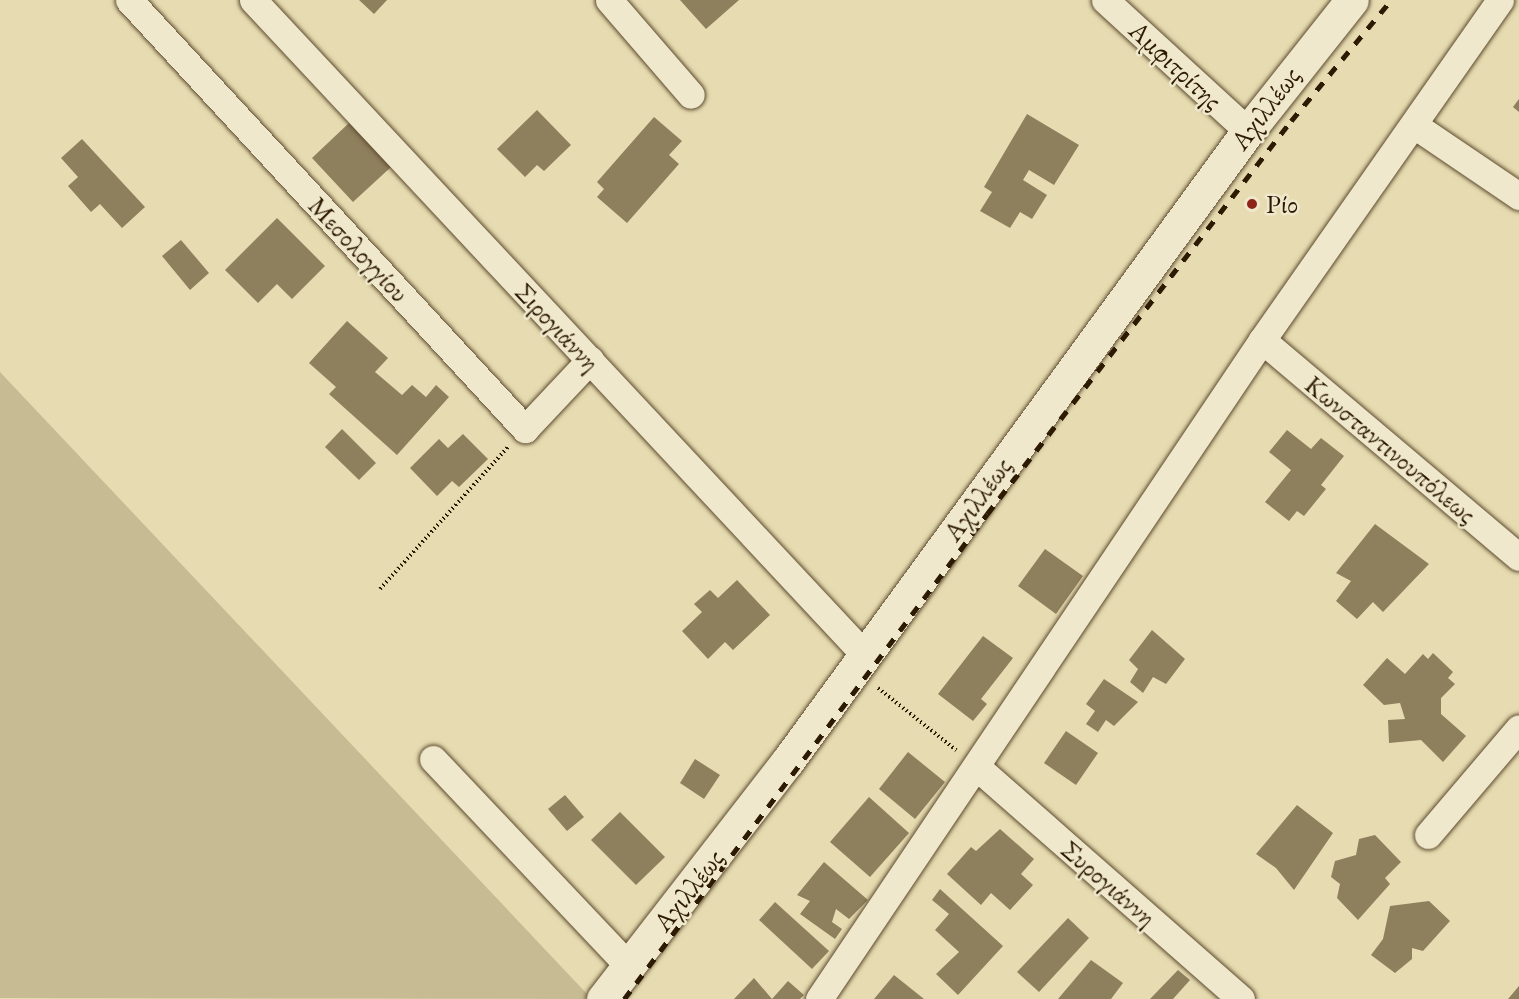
<!DOCTYPE html>
<meta charset="utf-8">
<style>
body{margin:0}
#map{position:relative;width:1519px;height:999px;overflow:hidden;background:#e7dcb1;font-family:"EB Garamond",serif}
div>[style]{position:absolute}
[style*='--x']{left:calc(var(--x)*1px);top:calc(var(--y)*1px);width:calc(var(--w)*1px);rotate:calc(var(--a)*1deg)}
.green>*{inset:0;background:#c7bb93}
.building>*{inset:0;background:#8e7f5d}
.path>*{height:4px;margin-top:-2px;transform-origin:0;background:repeating-linear-gradient(90deg,#2d1a03 0 1.5px,transparent 0 4.5px)}
.roads{filter:drop-shadow(0 0 2px #5c4a2e) drop-shadow(0 0 2px #5c4a2e)}
.street>*{height:27px;margin:-13.5px;padding:0 13.5px;transform-origin:13.5px;border-radius:13.5px;background:#efe8cc}
.secondary>*{height:33px;margin:-16.5px;padding:0 16.5px;transform-origin:16.5px;border-radius:16.5px;background:#efe8cc}
.rail>*{height:4.5px;margin-top:-2.25px;transform-origin:0;background:repeating-linear-gradient(90deg,#2d1a03 0 10px,transparent 0 20px)}
.dots>*{width:16px;height:16px;translate:-50% -50%;box-sizing:border-box;border:3px solid #efe8cc;border-radius:50%}
span{translate:-50% -50%;white-space:nowrap;text-align:center;line-height:1.15;-webkit-text-stroke:5px #efe8cc;paint-order:stroke}
.street-label{font-size:27px;color:#2d1a03}
.poi-label{font-size:27px;color:#2d1a03}
.left{translate:0 -50%;text-align:left}
</style>
<div id="map">
<div class="green">
<div style="clip-path:polygon(0 372px,588px 995px,585px 999px,0 998px)"></div>
</div>
<div class="building">
<div style="clip-path:polygon(359px 0,387px 0,374px 14px)"></div>
<div style="clip-path:polygon(680px 0,739px 0,706px 29px)"></div>
<div style="clip-path:polygon(1519px 99px,1519px 112px,1513px 107px)"></div>
<div style="clip-path:polygon(537px 110px,571px 145px,544px 171px,537px 165px,525px 177px,497px 149px)"></div>
<div style="clip-path:polygon(1027px 114px,1079px 145px,1054px 185px,1029px 170px,1023px 180px,1047px 195px,1032px 219px,1020px 212px,1010px 228px,980px 211px,992px 192px,984px 187px)"></div>
<div style="clip-path:polygon(654px 117px,682px 141px,669px 155px,679px 164px,627px 223px,597px 197px,604px 189px,597px 182px)"></div>
<div style="clip-path:polygon(349px 123px,391px 167px,353px 202px,312px 158px)"></div>
<div style="clip-path:polygon(82px 139px,145px 207px,122px 228px,100px 204px,91px 212px,68px 186px,78px 177px,61px 158px)"></div>
<div style="clip-path:polygon(277px 218px,325px 266px,292px 299px,277px 284px,258px 303px,225px 270px)"></div>
<div style="clip-path:polygon(181px 240px,209px 273px,190px 290px,162px 256px)"></div>
<div style="clip-path:polygon(347px 321px,388px 358px,375px 372px,402px 395px,412px 385px,426px 397px,436px 385px,449px 397px,397px 455px,329px 394px,336px 387px,309px 363px)"></div>
<div style="clip-path:polygon(342px 429px,376px 463px,359px 480px,325px 447px)"></div>
<div style="clip-path:polygon(1287px 430px,1311px 449px,1321px 438px,1344px 456px,1321px 485px,1326px 489px,1304px 516px,1297px 511px,1289px 521px,1265px 502px,1291px 470px,1269px 452px)"></div>
<div style="clip-path:polygon(463px 434px,488px 459px,459px 487px,452px 481px,437px 496px,410px 468px,439px 439px,448px 448px)"></div>
<div style="clip-path:polygon(1375px 524px,1429px 564px,1383px 612px,1373px 602px,1357px 619px,1336px 601px,1351px 581px,1336px 573px)"></div>
<div style="clip-path:polygon(1045px 549px,1083px 576px,1056px 614px,1018px 586px)"></div>
<div style="clip-path:polygon(737px 580px,770px 615px,733px 650px,725px 642px,708px 659px,682px 631px,702px 612px,694px 604px,710px 590px,718px 598px)"></div>
<div style="clip-path:polygon(1152px 630px,1185px 659px,1166px 684px,1153px 677px,1143px 693px,1130px 682px,1138px 669px,1129px 660px)"></div>
<div style="clip-path:polygon(983px 636px,1013px 658px,981px 699px,987px 704px,973px 721px,938px 694px)"></div>
<div style="clip-path:polygon(1433px 653px,1453px 672px,1448px 678px,1455px 684px,1441px 698px,1441px 714px,1466px 736px,1443px 762px,1421px 740px,1389px 743px,1388px 720px,1405px 719px,1400px 703px,1384px 705px,1363px 685px,1387px 658px,1405px 674px,1423px 654px,1428px 659px)"></div>
<div style="clip-path:polygon(1104px 679px,1138px 702px,1114px 726px,1106px 720px,1098px 732px,1086px 724px,1095px 711px,1086px 704px)"></div>
<div style="clip-path:polygon(1066px 731px,1098px 753px,1076px 785px,1044px 763px)"></div>
<div style="clip-path:polygon(908px 752px,945px 782px,915px 819px,879px 789px)"></div>
<div style="clip-path:polygon(695px 759px,720px 775px,704px 799px,680px 783px)"></div>
<div style="clip-path:polygon(565px 795px,584px 817px,567px 831px,548px 809px)"></div>
<div style="clip-path:polygon(869px 797px,909px 833px,870px 877px,830px 842px)"></div>
<div style="clip-path:polygon(1297px 805px,1333px 833px,1294px 890px,1276px 868px,1256px 854px)"></div>
<div style="clip-path:polygon(620px 812px,665px 857px,636px 885px,591px 840px)"></div>
<div style="clip-path:polygon(1000px 829px,1034px 859px,1021px 874px,1033px 885px,1010px 910px,991px 893px,981px 905px,947px 874px,971px 847px,976px 851px)"></div>
<div style="clip-path:polygon(1375px 835px,1401px 862px,1385px 878px,1390px 884px,1358px 920px,1337px 898px,1340px 884px,1331px 877px,1335px 861px,1356px 855px,1359px 839px)"></div>
<div style="clip-path:polygon(824px 862px,868px 900px,849px 919px,836px 909px,832px 922px,842px 929px,835px 939px,800px 914px,810px 901px,797px 895px)"></div>
<div style="clip-path:polygon(940px 889px,1003px 946px,958px 995px,936px 974px,959px 952px,935px 930px,949px 914px,932px 900px)"></div>
<div style="clip-path:polygon(1429px 901px,1450px 921px,1423px 951px,1412px 948px,1412px 959px,1395px 973px,1371px 955px,1383px 939px,1390px 906px)"></div>
<div style="clip-path:polygon(775px 902px,829px 951px,812px 969px,759px 920px)"></div>
<div style="clip-path:polygon(1068px 918px,1089px 938px,1039px 992px,1017px 972px)"></div>
<div style="clip-path:polygon(1091px 960px,1123px 983px,1111px 999px,1058px 999px)"></div>
<div style="clip-path:polygon(1178px 970px,1190px 980px,1173px 999px,1150px 999px)"></div>
<div style="clip-path:polygon(894px 975px,924px 999px,874px 999px)"></div>
<div style="clip-path:polygon(754px 978px,772px 999px,788px 981px,804px 995px,800px 999px,734px 999px)"></div>
<div style="clip-path:polygon(1519px 986px,1519px 999px,1508px 999px)"></div>
</div>
<div class="path">
<div style="--x:380;--y:589;--w:191;--a:-48"></div>
<div style="--x:878;--y:688;--w:100;--a:38.5"></div>
</div>
<div class="roads">
<div class="street">
<div style="--x:129;--y:0;--w:584;--a:47.29"></div>
<div style="--x:525;--y:429;--w:95;--a:-46.7"></div>
<div style="--x:253;--y:0;--w:895;--a:46.95"></div>
<div style="--x:609;--y:0;--w:125;--a:49.2"></div>
<div style="--x:1105;--y:0;--w:194;--a:42.5"></div>
<div style="--x:1414;--y:125;--w:127;--a:34.1"></div>
<div style="--x:1262;--y:340;--w:336;--a:40.2"></div>
<div style="--x:433;--y:759;--w:285;--a:46.6"></div>
<div style="--x:978;--y:768;--w:350;--a:41.3"></div>
<div style="--x:1428;--y:835;--w:140;--a:-49.6"></div>
<div style="--x:819;--y:999;--w:794;--a:-56.09"></div>
<div style="--x:1262;--y:340;--w:415;--a:-55"></div>
</div>
<div class="secondary">
<div style="--x:603;--y:999;--w:300;--a:-52.2"></div>
<div style="--x:787;--y:762;--w:781;--a:-53.85"></div>
<div style="--x:1248;--y:131;--w:167;--a:-51.6"></div>
</div>
</div>
<div class="rail">
<div style="--x:624;--y:999;--w:606;--a:-53.19"></div>
<div style="--x:987;--y:514;--w:497;--a:-52.3"></div>
<div style="--x:1291;--y:121;--w:157;--a:-50.4"></div>
</div>
<div class="dots">
<div style="left:1252px;top:204px;background:#8f2418"></div>
</div>
<div class="street-label">
<span style="left:1176px;top:65px;rotate:43deg">Αμφιτρίτης</span>
<span style="left:1265px;top:108px;rotate:-53deg">Αχιλλέως</span>
<span style="left:359px;top:249px;rotate:47deg">Μεσολογγίου</span>
<span style="left:558px;top:327px;rotate:47deg">Σιρογιάννη</span>
<span style="left:1391px;top:449px;rotate:40deg">Κωνσταντινουπόλεως</span>
<span style="left:977px;top:499px;rotate:-54deg">Αχιλλέως</span>
<span style="left:1109px;top:883px;rotate:41deg">Συρογιάννη</span>
<span style="left:688px;top:890px;rotate:-52deg">Αχιλλέως</span>
</div>
<div class="poi-label">
<span class="left" style="left:1266px;top:204px">Ρίο</span>
</div>
</div>
